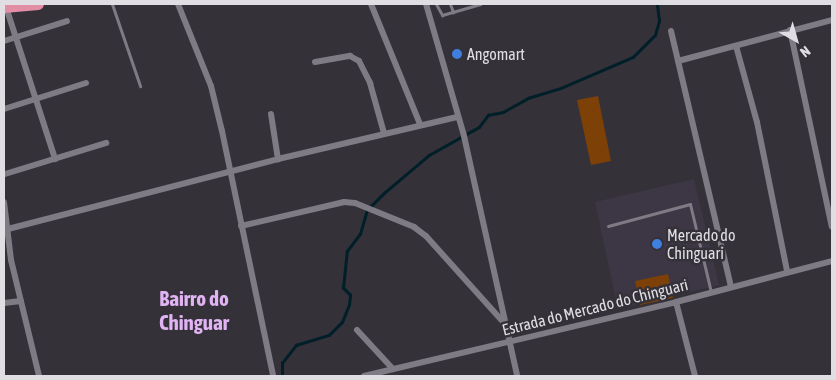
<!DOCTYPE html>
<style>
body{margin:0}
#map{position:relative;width:836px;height:380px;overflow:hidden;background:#343139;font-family:"Asap Condensed",sans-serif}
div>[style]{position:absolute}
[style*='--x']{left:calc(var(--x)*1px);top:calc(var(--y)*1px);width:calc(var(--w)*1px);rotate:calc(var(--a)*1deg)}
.built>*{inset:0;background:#3d3745}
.stream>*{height:2.5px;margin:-1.25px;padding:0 1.25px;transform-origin:1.25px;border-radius:1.25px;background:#001f28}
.building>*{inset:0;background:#7d4007}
.service>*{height:3px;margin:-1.5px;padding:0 1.5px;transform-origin:1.5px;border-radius:1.5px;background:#7e7b84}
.minor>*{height:6px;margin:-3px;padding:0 3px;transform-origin:3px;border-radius:3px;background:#7e7b84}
.motorway>*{height:11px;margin:-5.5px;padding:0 5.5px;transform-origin:5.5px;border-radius:5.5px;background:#e28ea4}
.dots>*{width:14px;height:14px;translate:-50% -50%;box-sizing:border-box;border:2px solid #343139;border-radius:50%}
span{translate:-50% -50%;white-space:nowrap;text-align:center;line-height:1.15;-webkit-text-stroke:5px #343139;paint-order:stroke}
.poi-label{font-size:16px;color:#e0dee3}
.left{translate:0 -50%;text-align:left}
.street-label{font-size:16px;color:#e0dee3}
.district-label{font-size:21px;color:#e0b3f3;font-weight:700}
.frame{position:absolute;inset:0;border:5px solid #e0dee3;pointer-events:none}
.north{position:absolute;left:771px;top:15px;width:50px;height:50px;-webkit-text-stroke:4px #343139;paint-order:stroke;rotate:142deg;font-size:14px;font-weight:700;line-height:20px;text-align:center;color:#e0dee3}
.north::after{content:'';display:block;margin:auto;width:18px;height:22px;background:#e0dee3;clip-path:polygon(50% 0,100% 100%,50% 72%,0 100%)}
</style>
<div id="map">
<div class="built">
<div style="clip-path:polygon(694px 179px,719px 285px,618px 309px,595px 202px)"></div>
</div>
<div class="stream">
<div style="--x:282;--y:376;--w:13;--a:-90"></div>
<div style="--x:282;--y:363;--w:23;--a:-52"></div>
<div style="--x:296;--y:345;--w:34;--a:-17"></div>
<div style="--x:329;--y:335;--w:18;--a:-45"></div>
<div style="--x:342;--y:322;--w:18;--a:-68"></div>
<div style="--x:349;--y:305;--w:10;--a:-84"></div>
<div style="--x:350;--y:295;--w:10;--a:-135"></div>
<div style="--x:343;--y:288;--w:37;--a:-84"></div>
<div style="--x:347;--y:251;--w:21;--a:-53"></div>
<div style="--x:360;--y:234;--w:25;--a:-74"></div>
<div style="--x:367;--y:210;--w:24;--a:-45"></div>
<div style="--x:384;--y:193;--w:59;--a:-40.2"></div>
<div style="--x:429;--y:155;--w:57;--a:-29.2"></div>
<div style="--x:479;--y:127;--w:15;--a:-53"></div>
<div style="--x:488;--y:115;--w:15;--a:-11"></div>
<div style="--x:503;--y:112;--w:29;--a:-29"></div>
<div style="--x:528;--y:98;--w:34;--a:-17"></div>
<div style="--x:561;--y:88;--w:78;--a:-23.3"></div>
<div style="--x:633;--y:57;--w:31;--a:-45"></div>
<div style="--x:655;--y:35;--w:15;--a:-74"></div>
<div style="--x:659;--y:21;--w:17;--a:-97"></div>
</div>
<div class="building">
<div style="clip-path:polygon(598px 96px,611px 161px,591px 165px,577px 100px)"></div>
<div style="clip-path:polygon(668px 274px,673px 298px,640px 305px,635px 281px)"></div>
</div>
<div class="service">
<div style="--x:112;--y:4;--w:87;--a:71.1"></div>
<div style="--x:436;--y:4;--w:13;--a:61"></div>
<div style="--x:442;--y:15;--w:40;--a:-16"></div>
<div style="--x:450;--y:4;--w:9;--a:69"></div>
<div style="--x:608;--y:226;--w:85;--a:-15"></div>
<div style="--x:690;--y:204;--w:90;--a:76.6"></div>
</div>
<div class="minor">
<div style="--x:178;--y:4;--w:88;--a:68.1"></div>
<div style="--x:211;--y:86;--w:46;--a:76.3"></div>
<div style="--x:222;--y:131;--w:250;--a:78.2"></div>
<div style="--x:371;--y:4;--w:130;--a:67.8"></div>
<div style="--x:426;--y:4;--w:137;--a:73.9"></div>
<div style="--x:464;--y:136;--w:246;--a:77.5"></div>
<div style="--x:6;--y:7;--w:160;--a:72.1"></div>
<div style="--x:790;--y:30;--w:201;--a:78"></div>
<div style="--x:671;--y:31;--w:262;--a:76.8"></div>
<div style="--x:4;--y:41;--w:66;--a:-17.6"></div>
<div style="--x:736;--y:46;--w:79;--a:74.6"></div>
<div style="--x:757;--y:122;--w:152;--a:78.6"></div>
<div style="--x:678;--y:61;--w:159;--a:-14.9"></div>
<div style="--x:315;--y:62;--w:36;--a:-10"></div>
<div style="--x:350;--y:56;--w:10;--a:29"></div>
<div style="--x:359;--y:61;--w:25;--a:63"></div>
<div style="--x:370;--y:83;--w:52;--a:74.4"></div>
<div style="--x:4;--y:109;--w:86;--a:-17.6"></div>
<div style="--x:271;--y:114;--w:46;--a:81.2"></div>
<div style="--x:5;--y:174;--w:106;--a:-17.1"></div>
<div style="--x:4;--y:202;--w:58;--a:83.1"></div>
<div style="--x:11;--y:260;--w:119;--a:76.4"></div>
<div style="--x:241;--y:226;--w:106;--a:-13.1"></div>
<div style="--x:344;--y:202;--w:11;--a:5"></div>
<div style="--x:355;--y:203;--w:64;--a:22.1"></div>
<div style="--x:414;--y:227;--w:15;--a:37"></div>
<div style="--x:426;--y:236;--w:118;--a:48.1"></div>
<div style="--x:4;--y:230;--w:283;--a:-14.5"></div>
<div style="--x:278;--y:159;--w:184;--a:-13.2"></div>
<div style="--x:676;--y:302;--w:76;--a:75.6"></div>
<div style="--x:4;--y:303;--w:17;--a:-7"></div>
<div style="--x:357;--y:330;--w:53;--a:47.3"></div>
<div style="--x:364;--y:376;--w:321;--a:-13.3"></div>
<div style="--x:676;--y:302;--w:161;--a:-14.7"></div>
</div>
<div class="motorway">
<div style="--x:4;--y:7;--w:34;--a:-5"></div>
</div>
<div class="dots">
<div style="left:457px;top:54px;background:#3f7fe0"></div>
<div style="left:657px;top:244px;background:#3f7fe0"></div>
</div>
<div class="poi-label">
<span class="left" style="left:467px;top:54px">Angomart</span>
<span class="left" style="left:667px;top:244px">Mercado do<br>Chinguari</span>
</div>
<div class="street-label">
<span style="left:595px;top:307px;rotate:-14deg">Estrada do Mercado do Chinguari</span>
</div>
<div class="district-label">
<span style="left:194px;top:310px">Bairro do<br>Chinguar</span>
</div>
<div class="frame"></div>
<div class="north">N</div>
</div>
